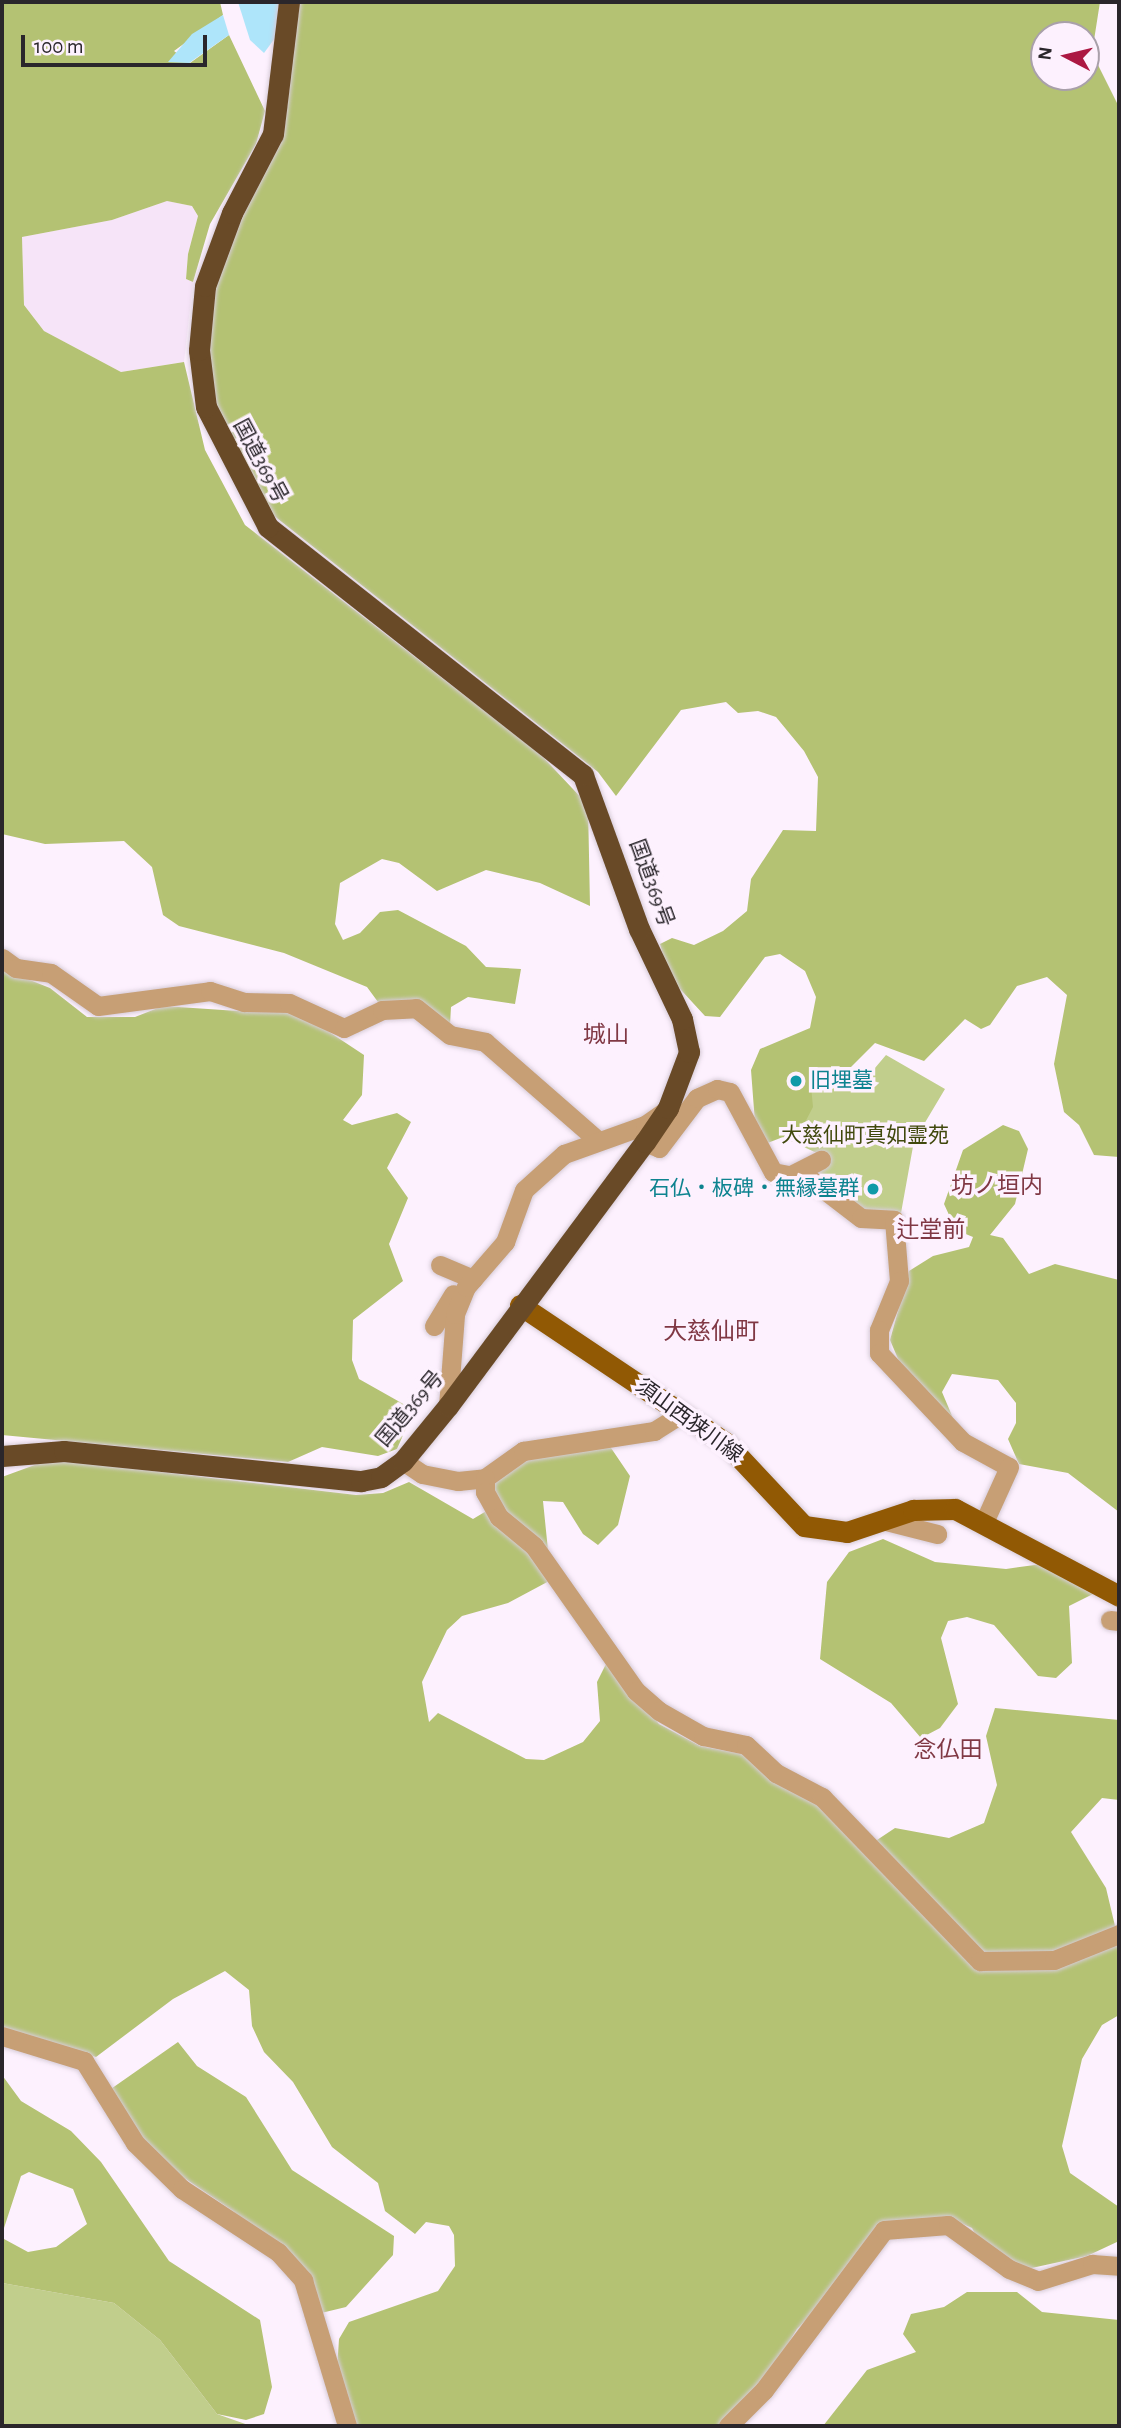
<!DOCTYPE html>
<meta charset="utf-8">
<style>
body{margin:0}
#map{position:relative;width:1121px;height:2428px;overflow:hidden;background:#fdf1fe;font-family:"Alegreya Sans","Noto Sans JP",sans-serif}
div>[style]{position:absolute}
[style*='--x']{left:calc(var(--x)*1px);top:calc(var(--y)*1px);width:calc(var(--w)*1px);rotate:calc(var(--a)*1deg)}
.built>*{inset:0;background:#f6e4f8}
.green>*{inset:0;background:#c1ce8c}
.forest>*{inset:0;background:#b4c273}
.water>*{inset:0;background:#aee5fa}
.roads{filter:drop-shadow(0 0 2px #d7ccd8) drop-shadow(0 0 2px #d7ccd8)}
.minor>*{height:19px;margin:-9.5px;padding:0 9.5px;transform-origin:9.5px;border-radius:9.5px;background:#c79f75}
.major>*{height:21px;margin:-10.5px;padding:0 10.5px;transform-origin:10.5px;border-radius:10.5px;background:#915904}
.highway>*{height:21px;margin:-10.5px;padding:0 10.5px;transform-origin:10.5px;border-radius:10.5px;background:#694a27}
.dots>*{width:19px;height:19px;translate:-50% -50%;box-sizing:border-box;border:4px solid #fdf1fe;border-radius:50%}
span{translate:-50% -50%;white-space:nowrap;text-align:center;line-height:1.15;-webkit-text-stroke:7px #fdf1fe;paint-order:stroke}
.street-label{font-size:21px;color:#2a262b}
.culture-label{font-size:21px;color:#0d838f}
.left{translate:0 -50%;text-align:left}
.right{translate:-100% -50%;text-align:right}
.park-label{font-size:21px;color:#40480c}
.neighbourhood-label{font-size:23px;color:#803844}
.quarter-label{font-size:24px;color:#803844}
.frame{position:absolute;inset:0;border:4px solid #2a262b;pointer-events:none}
.north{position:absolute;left:1030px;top:21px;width:70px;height:70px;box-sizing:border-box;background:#fdf1fe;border:2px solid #a9a0aa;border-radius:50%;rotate:277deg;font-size:19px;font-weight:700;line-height:28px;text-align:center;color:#2a262b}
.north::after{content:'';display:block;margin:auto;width:24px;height:32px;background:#ac1843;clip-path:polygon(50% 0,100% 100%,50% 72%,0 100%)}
.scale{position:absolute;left:21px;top:35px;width:186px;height:32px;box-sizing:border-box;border:4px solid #2a262b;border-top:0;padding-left:9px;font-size:21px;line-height:24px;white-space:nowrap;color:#2a262b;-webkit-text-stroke:5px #fdf1fe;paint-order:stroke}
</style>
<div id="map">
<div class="built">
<div style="clip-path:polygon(167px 201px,192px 206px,198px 216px,188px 254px,186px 279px,193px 282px,184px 362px,121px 372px,44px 331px,24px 305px,22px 237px,112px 220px)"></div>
</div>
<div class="green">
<div style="clip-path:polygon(886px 1055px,945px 1089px,914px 1141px,901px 1213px,861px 1210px,818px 1179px,819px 1154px,780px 1136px,800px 1059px,858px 1088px)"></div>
<div style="clip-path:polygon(2px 2283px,114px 2303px,160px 2340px,217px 2414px,251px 2426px,2px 2426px)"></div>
</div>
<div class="forest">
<div style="clip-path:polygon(2px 2px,220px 2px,223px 15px,174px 51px,190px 63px,229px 35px,265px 111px,256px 144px,210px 224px,193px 282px,186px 279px,188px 254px,198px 216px,192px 206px,167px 201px,112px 220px,22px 237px,24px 305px,44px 331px,121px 372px,184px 362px,205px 450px,245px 525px,540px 754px,588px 805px,590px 906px,540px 883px,486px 870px,437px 891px,399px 863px,382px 859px,340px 883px,335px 924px,343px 940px,360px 933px,380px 912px,398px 910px,466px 946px,486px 967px,521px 969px,515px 1004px,468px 997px,451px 1007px,450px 1025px,378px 1002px,367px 987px,284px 953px,179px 926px,163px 915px,152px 867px,124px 841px,45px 844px,2px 834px)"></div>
<div style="clip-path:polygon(evenodd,296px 2px,1100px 2px,1092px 53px,1119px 107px,1119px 1157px,1094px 1155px,1079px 1125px,1064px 1112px,1054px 1064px,1067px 995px,1047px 977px,1017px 986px,990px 1025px,981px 1029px,965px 1019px,924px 1061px,875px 1043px,846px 1072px,811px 1086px,813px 1107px,801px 1130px,765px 1144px,755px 1123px,751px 1070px,760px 1049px,810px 1028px,816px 997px,805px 971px,780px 954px,765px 957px,720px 1017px,705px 1016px,669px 977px,660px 944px,672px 938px,694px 945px,723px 931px,747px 911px,751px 879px,783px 830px,816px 831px,818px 777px,804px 751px,776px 717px,758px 711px,738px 713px,726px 702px,681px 710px,616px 796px,598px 772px,273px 515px,210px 399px,206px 322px,214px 278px,285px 128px,296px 2px,1044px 35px,1086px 35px,1086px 77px,1044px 77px,1044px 35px)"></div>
<div style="clip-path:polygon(2px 969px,50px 988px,87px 1017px,135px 1017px,163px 1006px,238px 1011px,263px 1006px,302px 1014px,364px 1055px,362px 1095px,343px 1120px,352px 1125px,397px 1113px,411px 1122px,387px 1168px,408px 1198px,389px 1244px,403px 1281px,353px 1320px,352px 1360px,359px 1379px,414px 1410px,397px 1449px,378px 1456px,322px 1447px,288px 1462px,2px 1435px)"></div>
<div style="clip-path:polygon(1003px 1125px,1019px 1131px,1028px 1149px,1015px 1204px,990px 1235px,1003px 1238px,1029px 1274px,1055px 1264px,1119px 1280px,1119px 1512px,1068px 1473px,1019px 1464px,1008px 1439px,1016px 1423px,1016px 1403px,998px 1380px,952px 1374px,942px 1392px,955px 1423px,901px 1366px,890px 1340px,909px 1271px,933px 1256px,969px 1247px,973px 1237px,956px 1230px,944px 1204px,963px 1150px)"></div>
<div style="clip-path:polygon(609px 1445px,630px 1476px,618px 1525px,598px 1545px,583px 1534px,563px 1502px,543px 1501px,551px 1580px,508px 1603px,462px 1616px,447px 1630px,422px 1682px,429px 1722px,438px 1713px,526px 1759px,544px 1760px,583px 1742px,600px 1721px,597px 1682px,608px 1660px,659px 1724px,700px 1746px,742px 1754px,874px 1842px,895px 1828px,949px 1838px,984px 1823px,997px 1785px,986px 1736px,995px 1708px,1119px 1720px,1119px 1800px,1102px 1798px,1071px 1832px,1106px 1888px,1115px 1926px,1119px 1924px,1119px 2015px,1102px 2025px,1082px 2059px,1062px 2146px,1070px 2173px,1119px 2207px,1119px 2241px,1087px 2256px,1027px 2269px,983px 2249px,972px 2228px,947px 2217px,871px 2237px,843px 2284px,797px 2329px,763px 2385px,720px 2426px,356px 2426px,337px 2369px,339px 2339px,349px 2322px,438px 2291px,455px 2266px,454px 2235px,449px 2226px,426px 2222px,415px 2234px,385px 2211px,378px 2183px,332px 2147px,293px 2082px,264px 2052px,252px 2026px,249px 1990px,225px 1971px,173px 1999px,96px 2057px,2px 2028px,2px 1477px,51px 1459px,356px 1495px,383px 1493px,409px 1482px,473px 1519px,488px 1510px,496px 1480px,528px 1457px)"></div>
<div style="clip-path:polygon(883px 1539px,935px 1562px,1006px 1569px,1042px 1564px,1095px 1593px,1069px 1606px,1072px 1663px,1056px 1678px,1038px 1676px,994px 1625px,967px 1617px,948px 1621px,941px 1638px,958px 1704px,940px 1728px,921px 1738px,891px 1703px,820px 1659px,827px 1582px,849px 1552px)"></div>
<div style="clip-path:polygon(178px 2042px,197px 2066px,246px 2097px,292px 2170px,394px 2236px,393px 2255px,346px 2307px,317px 2314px,307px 2276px,233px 2211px,162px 2163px,108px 2091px)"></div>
<div style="clip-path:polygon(evenodd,2px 2075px,21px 2101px,71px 2131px,101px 2162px,169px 2261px,260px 2320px,272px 2387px,264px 2414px,246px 2420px,217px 2414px,160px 2340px,114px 2303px,2px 2283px,2px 2075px,29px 2172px,73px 2189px,87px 2224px,56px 2247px,28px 2252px,4px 2239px,4px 2228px,21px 2176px,29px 2172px)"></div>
<div style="clip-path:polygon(967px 2292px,1017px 2292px,1042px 2312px,1119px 2320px,1119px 2426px,823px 2426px,867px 2370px,916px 2352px,903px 2334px,911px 2314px,944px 2307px)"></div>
</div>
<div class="water">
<div style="clip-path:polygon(238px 2px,281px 2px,278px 34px,264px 53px,250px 40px)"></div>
<div style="clip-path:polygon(223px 15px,229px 35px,189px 63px,168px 62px,192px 34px)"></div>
</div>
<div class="roads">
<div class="minor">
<div style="--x:2;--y:958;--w:17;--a:36"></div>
<div style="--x:16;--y:968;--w:35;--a:8"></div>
<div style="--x:51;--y:973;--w:57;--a:35.1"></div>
<div style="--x:98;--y:1006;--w:113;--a:-7.6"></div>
<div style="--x:210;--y:991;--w:36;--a:18"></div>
<div style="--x:244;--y:1002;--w:45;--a:1.3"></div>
<div style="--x:289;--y:1003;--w:60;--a:24.4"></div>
<div style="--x:344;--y:1028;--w:42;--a:-25.3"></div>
<div style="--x:382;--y:1010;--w:34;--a:-3"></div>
<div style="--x:416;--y:1008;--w:43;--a:38.5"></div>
<div style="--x:450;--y:1035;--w:36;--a:11"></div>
<div style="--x:485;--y:1042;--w:147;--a:41.1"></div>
<div style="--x:645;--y:1142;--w:15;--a:23"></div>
<div style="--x:659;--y:1148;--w:63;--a:-52.8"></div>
<div style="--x:697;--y:1098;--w:22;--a:-24"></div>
<div style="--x:717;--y:1089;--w:13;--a:13"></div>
<div style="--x:730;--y:1092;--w:91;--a:61.7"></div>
<div style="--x:773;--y:1172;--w:38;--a:11"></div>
<div style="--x:810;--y:1179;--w:64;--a:37.4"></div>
<div style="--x:861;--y:1218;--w:33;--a:3"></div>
<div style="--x:894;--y:1220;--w:61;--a:85.3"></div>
<div style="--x:899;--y:1281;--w:53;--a:112.2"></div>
<div style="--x:879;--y:1330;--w:23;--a:90"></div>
<div style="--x:879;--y:1353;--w:122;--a:46.7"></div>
<div style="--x:963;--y:1442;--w:52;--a:28.5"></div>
<div style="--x:1009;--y:1467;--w:58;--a:114.4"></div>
<div style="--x:789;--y:1176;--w:36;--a:-27"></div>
<div style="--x:440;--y:1265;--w:36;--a:23"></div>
<div style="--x:434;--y:1326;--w:37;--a:-59"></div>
<div style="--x:448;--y:1406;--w:92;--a:-85.6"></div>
<div style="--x:455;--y:1314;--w:29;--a:-68"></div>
<div style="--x:466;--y:1287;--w:60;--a:-49.1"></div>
<div style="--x:505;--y:1242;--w:55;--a:-69.9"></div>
<div style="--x:524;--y:1190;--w:54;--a:-42"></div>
<div style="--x:564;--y:1154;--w:86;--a:-19.7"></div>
<div style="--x:645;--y:1125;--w:24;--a:-35"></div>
<div style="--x:403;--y:1461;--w:23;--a:34"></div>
<div style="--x:422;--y:1474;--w:37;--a:11"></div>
<div style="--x:458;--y:1481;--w:27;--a:-6"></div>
<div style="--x:485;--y:1478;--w:47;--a:-35.4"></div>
<div style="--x:523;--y:1451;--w:133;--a:-8.7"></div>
<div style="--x:654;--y:1431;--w:32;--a:-32"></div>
<div style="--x:485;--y:1478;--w:14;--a:90"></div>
<div style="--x:485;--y:1492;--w:29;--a:61"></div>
<div style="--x:499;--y:1517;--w:45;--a:39.6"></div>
<div style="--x:534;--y:1546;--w:177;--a:54.9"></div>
<div style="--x:636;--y:1691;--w:30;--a:41"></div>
<div style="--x:659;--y:1711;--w:51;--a:29.6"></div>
<div style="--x:703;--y:1736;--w:44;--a:11.8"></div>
<div style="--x:746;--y:1745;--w:41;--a:43"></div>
<div style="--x:776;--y:1773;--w:52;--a:27.6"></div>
<div style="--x:822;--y:1797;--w:228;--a:46.1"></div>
<div style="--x:980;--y:1961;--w:74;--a:-0.8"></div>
<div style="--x:1054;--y:1960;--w:70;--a:-21.8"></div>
<div style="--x:882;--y:1520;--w:57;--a:14.3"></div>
<div style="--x:1110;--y:1620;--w:9;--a:6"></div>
<div style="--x:2;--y:2036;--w:86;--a:17"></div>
<div style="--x:84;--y:2061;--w:97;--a:58.1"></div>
<div style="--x:135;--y:2143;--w:66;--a:44.4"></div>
<div style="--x:182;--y:2189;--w:115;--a:33.3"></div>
<div style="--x:278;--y:2252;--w:38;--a:48"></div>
<div style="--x:303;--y:2280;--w:152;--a:73.2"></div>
<div style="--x:728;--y:2426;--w:51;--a:-45"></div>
<div style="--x:764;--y:2390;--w:200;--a:-53.1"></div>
<div style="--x:884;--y:2230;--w:64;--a:-4.5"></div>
<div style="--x:948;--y:2225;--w:75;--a:35.8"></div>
<div style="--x:1009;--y:2269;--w:31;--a:22"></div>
<div style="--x:1038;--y:2281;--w:57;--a:-17.5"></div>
<div style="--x:1092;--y:2264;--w:27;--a:4"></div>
</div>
<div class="major">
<div style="--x:520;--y:1305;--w:247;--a:33.8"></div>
<div style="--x:725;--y:1442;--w:115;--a:46.8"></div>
<div style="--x:804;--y:1526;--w:43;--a:7.9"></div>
<div style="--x:847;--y:1532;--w:70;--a:-18.4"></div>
<div style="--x:913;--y:1510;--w:42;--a:-1.4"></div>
<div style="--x:955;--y:1509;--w:186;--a:27.9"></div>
</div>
<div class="highway">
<div style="--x:2;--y:1456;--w:62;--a:-4.6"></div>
<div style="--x:64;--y:1451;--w:299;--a:5.8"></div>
<div style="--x:361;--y:1481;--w:20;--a:-11"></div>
<div style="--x:381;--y:1477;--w:27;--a:-36"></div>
<div style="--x:403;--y:1461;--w:71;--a:-50.7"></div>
<div style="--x:448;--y:1406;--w:329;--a:-53.3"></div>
<div style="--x:645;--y:1142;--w:41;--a:-55.9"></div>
<div style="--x:668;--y:1108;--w:60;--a:-69.4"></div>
<div style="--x:689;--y:1052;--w:34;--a:-102"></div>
<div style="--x:682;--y:1019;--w:100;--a:-115.5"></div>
<div style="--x:639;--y:929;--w:164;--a:-110"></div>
<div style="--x:583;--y:775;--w:401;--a:-141.8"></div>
<div style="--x:268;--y:527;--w:135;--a:-117.3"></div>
<div style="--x:206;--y:407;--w:57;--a:-97"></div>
<div style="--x:199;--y:350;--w:64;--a:-84.6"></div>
<div style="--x:205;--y:286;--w:78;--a:-69.7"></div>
<div style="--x:232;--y:213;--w:89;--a:-62.6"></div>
<div style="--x:273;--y:134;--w:133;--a:-83.1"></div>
</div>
</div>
<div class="dots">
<div style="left:796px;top:1081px;background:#0f9aa8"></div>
<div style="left:873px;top:1189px;background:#0f9aa8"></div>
</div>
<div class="street-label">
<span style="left:260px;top:461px;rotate:62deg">国道369号</span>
<span style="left:651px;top:883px;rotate:70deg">国道369号</span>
<span style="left:410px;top:1409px;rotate:-50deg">国道369号</span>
<span style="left:689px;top:1421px;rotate:36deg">須山西狭川線</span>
</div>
<div class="culture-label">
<span class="left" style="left:810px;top:1081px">旧埋墓</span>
<span class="right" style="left:859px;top:1189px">石仏・板碑・無縁墓群</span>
</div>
<div class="park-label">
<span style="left:865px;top:1136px">大慈仙町真如霊苑</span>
</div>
<div class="neighbourhood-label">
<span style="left:606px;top:1036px">城山</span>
<span style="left:997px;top:1187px">坊ノ垣内</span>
<span style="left:931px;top:1231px">辻堂前</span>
<span style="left:948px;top:1751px">念仏田</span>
</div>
<div class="quarter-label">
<span style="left:711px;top:1333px">大慈仙町</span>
</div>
<div class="frame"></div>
<div class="north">N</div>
<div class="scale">100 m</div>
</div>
